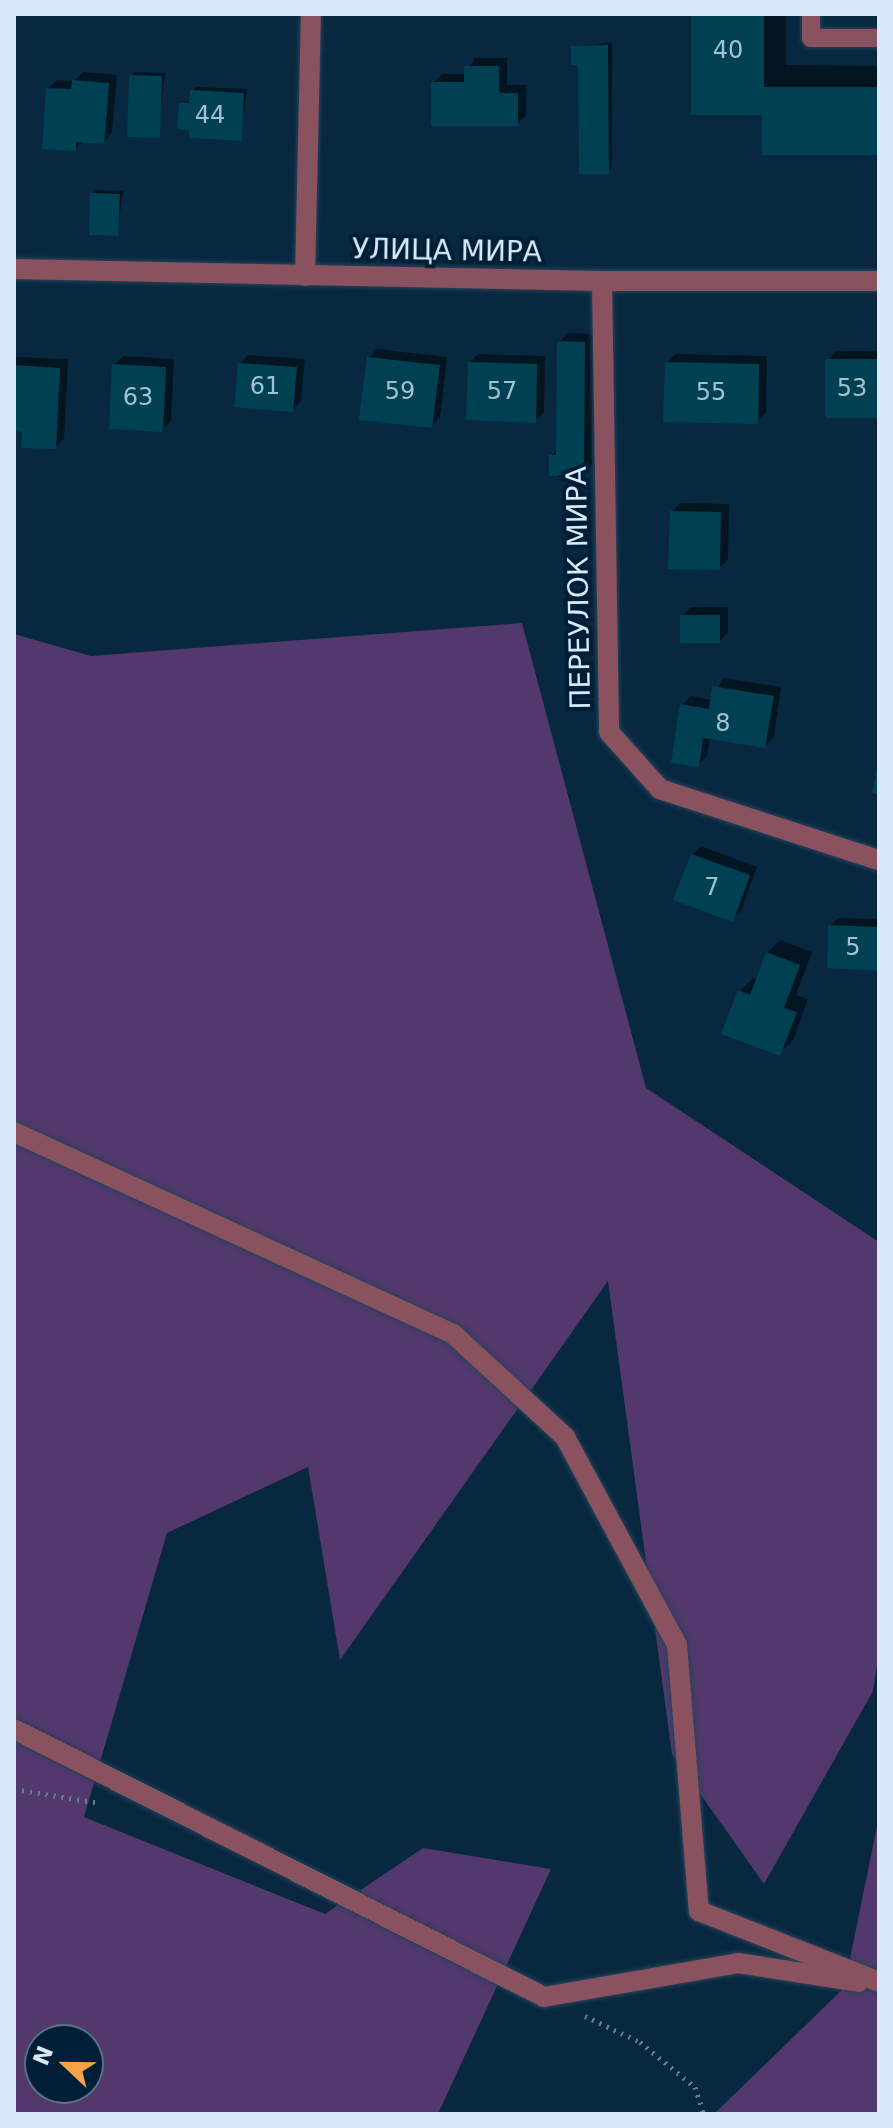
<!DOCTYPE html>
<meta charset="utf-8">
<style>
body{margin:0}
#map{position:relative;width:893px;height:2128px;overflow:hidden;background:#082840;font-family:"DejaVu Sans",sans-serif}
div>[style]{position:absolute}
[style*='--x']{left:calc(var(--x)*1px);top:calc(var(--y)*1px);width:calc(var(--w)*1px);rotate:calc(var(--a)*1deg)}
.green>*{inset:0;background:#52386c}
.shadow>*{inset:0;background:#0007}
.building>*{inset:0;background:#004053}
.path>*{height:5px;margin-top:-2.5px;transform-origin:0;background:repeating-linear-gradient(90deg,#637d92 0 2px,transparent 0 8px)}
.roads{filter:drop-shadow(0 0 2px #25435a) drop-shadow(0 0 2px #25435a)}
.lane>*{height:18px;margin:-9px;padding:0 9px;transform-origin:9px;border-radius:9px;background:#8a525f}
.street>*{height:20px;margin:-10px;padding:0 10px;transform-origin:10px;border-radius:10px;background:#8a525f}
span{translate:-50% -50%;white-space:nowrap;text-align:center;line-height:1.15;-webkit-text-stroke:8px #001e35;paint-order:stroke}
.number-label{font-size:24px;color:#a2c0d0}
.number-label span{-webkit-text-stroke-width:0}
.street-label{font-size:28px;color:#d8eafa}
.frame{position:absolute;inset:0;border:16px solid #d8eafa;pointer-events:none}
.north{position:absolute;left:24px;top:2024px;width:80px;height:80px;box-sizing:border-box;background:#001e35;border:2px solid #567084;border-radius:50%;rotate:292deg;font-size:22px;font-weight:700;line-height:32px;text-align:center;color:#d8eafa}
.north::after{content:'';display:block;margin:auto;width:28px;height:36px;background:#f6a246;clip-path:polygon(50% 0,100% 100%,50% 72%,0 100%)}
</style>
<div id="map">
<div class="green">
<div style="clip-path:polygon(evenodd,522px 623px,646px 1088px,879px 1242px,879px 1652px,873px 1691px,764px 1884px,672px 1754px,608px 1281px,340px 1660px,308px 1467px,167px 1533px,84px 1817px,325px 1914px,423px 1848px,551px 1869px,438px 2114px,14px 2114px,14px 634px,91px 656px,522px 623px,40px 2040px,88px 2040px,88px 2088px,40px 2088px,40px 2040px)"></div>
<div style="clip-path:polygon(879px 1816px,879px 2114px,714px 2114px,844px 1988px)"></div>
</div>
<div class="shadow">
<div style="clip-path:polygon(693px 14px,786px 14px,786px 65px,879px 66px,879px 153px,764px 113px)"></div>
<div style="clip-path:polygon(612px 42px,612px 168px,608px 172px,573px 47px)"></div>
<div style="clip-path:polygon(475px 58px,507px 58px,507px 85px,526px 85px,526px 115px,517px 124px,433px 83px,442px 74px,466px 74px)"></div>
<div style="clip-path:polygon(83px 72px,117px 75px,112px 133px,104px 142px,84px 141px,75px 149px,48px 88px,57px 80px,74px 81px)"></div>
<div style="clip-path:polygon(135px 72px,165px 73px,159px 136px,131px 76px)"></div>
<div style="clip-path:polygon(196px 87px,247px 89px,241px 139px,191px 128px,181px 104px,191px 100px)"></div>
<div style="clip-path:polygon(96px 190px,123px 191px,117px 234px,92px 194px)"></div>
<div style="clip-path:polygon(568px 333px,593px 334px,592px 465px,583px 474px,551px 456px,558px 448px,559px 342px)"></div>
<div style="clip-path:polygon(377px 349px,447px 357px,440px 417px,432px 426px,369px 358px)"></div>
<div style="clip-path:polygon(836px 351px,879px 351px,879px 416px,827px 360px)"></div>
<div style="clip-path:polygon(478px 354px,545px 356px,544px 412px,535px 421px,470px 362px)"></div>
<div style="clip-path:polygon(676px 354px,767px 356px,766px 413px,757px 421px,667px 363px)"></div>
<div style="clip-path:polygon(248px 355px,305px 359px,301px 401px,292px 410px,240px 364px)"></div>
<div style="clip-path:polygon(123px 356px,174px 359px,171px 421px,162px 430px,114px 365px)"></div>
<div style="clip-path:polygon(14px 357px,68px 359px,64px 439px,55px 447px,14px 429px)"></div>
<div style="clip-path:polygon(680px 503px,729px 504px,728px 560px,719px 568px,672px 512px)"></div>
<div style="clip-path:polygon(691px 607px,728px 607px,728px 632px,720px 641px,682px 616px)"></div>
<div style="clip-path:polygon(723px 678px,781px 687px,774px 737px,765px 746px,710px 737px,707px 756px,698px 765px,682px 705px,691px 696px,712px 700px)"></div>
<div style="clip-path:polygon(701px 846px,757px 867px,741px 911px,732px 920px,692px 855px)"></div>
<div style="clip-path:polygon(839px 918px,879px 919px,879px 969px,830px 926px)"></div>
<div style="clip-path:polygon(780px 940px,812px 952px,796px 995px,808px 999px,793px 1040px,780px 1053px,740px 991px,753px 978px,758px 980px,767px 953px)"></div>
</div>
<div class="building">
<div style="clip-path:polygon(691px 14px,764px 14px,764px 87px,879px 87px,879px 155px,762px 155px,762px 115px,691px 115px)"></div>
<div style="clip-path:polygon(608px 45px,609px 174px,579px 174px,578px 65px,571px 65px,571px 46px)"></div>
<div style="clip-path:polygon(464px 66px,499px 66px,499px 93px,518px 93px,518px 126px,431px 126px,431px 82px,464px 82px)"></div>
<div style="clip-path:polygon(129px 75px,162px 76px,160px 138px,127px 137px)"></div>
<div style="clip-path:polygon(72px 80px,109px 83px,104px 144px,76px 142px,76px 151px,42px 149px,46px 88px,71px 89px)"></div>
<div style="clip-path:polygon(190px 90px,244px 93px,242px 141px,189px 138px,189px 130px,177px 129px,179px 103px,189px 103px)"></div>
<div style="clip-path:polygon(90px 193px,120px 194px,118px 236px,89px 235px)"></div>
<div style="clip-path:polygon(557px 341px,585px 342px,584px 476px,549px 476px,549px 455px,556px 455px)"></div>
<div style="clip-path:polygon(367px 357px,440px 365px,432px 428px,359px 420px)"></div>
<div style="clip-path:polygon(825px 359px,879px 359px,879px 418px,825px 418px)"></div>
<div style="clip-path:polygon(468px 362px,537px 364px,536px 423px,466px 420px)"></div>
<div style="clip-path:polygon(665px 362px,759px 364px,758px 424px,663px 422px)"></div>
<div style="clip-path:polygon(238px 363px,297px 367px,293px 412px,234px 407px)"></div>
<div style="clip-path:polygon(112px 364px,166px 367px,163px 432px,109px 429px)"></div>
<div style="clip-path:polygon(14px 365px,60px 368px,56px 449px,21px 448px,22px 432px,14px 431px)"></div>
<div style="clip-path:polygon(670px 511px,721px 512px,720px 570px,668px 569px)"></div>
<div style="clip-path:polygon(680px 615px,720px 615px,720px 643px,680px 643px)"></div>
<div style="clip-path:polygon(712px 686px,774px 696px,765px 748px,703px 738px,699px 767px,671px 763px,680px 704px,709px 709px)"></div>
<div style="clip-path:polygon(878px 765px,879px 765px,879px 795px,872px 793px)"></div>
<div style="clip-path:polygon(691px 854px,750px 875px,733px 922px,673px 900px)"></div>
<div style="clip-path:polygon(828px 925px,879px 927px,879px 971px,827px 968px)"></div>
<div style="clip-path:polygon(766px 952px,800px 965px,784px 1008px,797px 1012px,780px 1056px,721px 1034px,738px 990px,750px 995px)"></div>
</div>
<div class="path">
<div style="--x:14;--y:1789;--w:87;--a:9.2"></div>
<div style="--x:585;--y:2016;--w:61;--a:25.3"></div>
<div style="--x:640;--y:2042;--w:71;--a:39.3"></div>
<div style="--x:695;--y:2087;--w:28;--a:72"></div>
</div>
<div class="roads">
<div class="lane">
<div style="--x:811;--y:14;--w:24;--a:90"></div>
<div style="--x:811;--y:38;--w:68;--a:0"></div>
</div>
<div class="street">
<div style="--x:14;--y:269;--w:588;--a:1.17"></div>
<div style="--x:602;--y:281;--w:277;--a:0"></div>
<div style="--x:305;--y:276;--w:262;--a:-88.7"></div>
<div style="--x:602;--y:281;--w:451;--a:89.1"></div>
<div style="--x:609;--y:732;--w:76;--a:48.2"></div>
<div style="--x:660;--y:789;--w:230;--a:18"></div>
<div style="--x:14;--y:1132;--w:483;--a:24.7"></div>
<div style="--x:453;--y:1334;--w:152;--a:42.6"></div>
<div style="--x:565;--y:1437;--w:236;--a:61.7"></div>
<div style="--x:677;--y:1645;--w:267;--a:85.3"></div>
<div style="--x:699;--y:1911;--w:193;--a:21.5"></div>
<div style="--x:14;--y:1729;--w:594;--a:26.82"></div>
<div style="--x:544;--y:1997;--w:197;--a:-9.9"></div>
<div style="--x:738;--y:1963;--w:122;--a:8.9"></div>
</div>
</div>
<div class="number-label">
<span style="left:728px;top:51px">40</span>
<span style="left:210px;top:116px">44</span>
<span style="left:265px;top:387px">61</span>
<span style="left:852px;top:389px">53</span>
<span style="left:400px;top:392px">59</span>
<span style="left:502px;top:392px">57</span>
<span style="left:711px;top:393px">55</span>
<span style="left:138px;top:398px">63</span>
<span style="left:723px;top:724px">8</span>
<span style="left:712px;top:888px">7</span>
<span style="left:853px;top:948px">5</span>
</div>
<div class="street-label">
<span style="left:447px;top:251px;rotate:1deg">УЛИЦА МИРА</span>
<span style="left:579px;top:588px;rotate:-91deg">ПЕРЕУЛОК МИРА</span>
</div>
<div class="frame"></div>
<div class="north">N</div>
</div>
